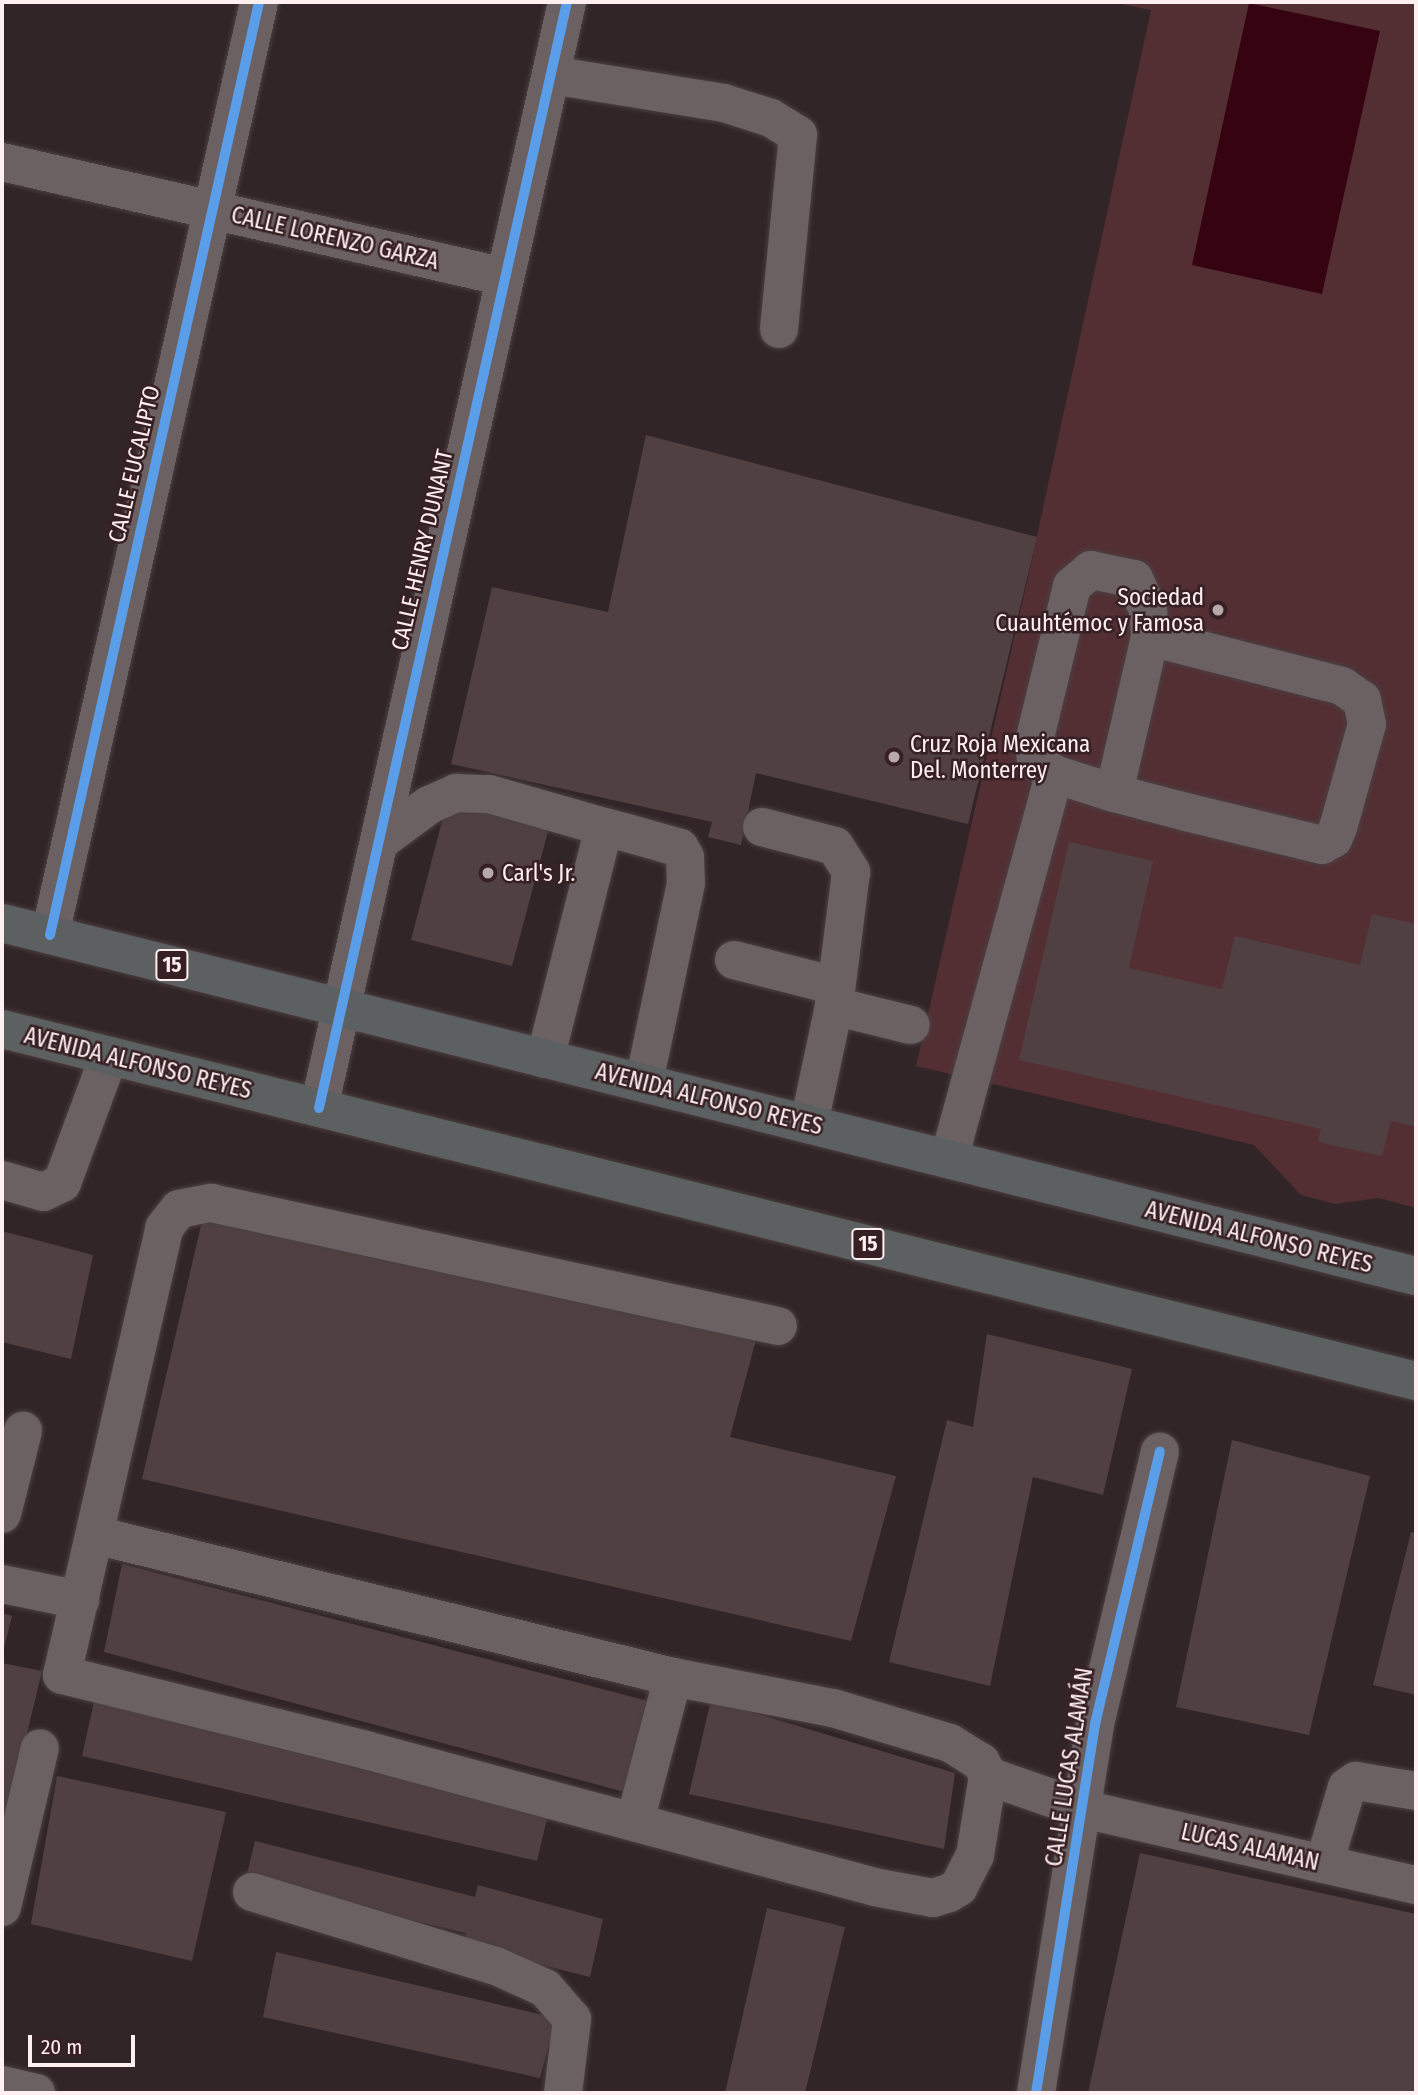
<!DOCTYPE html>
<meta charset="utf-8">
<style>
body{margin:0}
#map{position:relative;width:1418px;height:2095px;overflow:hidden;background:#322527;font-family:"Fira Sans Condensed",sans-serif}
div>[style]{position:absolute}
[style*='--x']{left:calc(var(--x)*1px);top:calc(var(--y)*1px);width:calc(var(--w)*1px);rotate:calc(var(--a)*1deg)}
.green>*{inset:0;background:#532f34}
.water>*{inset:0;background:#360310}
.building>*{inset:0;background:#514042}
.roads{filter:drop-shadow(0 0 2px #4b4041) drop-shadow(0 0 2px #4b4041)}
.minor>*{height:38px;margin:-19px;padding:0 19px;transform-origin:19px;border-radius:19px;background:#6b6162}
.highway>*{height:38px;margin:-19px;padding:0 19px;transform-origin:19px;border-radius:19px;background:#5c6060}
.cycleway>*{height:10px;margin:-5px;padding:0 5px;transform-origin:5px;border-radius:5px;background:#5a9eea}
.dots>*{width:19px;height:19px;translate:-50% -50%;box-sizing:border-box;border:4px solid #372023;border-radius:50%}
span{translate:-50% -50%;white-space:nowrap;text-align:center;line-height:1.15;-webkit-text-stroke:5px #372023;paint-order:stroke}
.shield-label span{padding:2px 5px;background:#372023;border:2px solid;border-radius:5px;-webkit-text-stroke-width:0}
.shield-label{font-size:21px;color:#ffeff0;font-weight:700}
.street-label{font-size:23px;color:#ffeff0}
.poi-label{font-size:23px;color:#ffeff0}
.right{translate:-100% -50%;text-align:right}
.left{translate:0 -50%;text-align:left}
.frame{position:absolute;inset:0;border:4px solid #ffeff0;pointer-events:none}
.scale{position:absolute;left:28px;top:2035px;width:107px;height:32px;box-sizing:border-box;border:4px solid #ffeff0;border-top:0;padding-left:9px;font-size:21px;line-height:24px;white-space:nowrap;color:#ffeff0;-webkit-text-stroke:5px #372023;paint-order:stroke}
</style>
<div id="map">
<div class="green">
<div style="clip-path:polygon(1111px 2px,1416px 2px,1416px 1208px,1379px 1198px,1335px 1204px,1301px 1195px,1254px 1145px,916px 1066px,1027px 582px,1151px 10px)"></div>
</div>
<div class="water">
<div style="clip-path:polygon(1249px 3px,1380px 31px,1322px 294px,1192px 265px)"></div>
</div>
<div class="building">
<div style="clip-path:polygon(646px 435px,1037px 537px,968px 824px,756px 773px,741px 845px,708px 837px,712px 822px,451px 764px,492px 587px,608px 612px)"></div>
<div style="clip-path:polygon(447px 802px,550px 824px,512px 966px,411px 940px)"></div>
<div style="clip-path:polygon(1069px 842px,1153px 861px,1129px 968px,1222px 989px,1235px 936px,1360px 965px,1372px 914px,1416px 924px,1416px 1127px,1391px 1121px,1382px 1156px,1318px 1142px,1321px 1129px,1019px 1060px)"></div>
<div style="clip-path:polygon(203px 1217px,757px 1336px,730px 1437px,896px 1476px,851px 1641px,142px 1479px)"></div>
<div style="clip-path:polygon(2px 1231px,93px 1255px,71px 1359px,2px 1342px)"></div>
<div style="clip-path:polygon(987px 1334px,1132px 1369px,1103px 1495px,1033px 1477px,990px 1686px,889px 1662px,947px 1420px,973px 1427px)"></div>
<div style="clip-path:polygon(1232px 1440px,1370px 1476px,1309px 1735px,1176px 1707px)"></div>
<div style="clip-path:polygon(1411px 1532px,1416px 1533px,1416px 1695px,1373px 1685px)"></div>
<div style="clip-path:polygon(122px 1564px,652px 1702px,628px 1793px,104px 1652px)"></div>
<div style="clip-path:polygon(2px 1613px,12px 1616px,3px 1652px,2px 1652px)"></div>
<div style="clip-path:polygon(2px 1663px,42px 1671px,3px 1833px,2px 1833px)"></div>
<div style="clip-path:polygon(95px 1697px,549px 1810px,537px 1861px,82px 1756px)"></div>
<div style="clip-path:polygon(711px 1700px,955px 1773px,944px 1849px,689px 1794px)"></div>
<div style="clip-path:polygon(57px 1776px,226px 1812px,192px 1961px,31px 1924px)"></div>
<div style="clip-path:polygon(255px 1841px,475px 1897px,478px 1885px,603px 1919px,590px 1977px,463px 1945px,466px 1933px,245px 1882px)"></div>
<div style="clip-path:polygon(1140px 1853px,1416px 1914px,1416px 2093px,1088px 2093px)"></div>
<div style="clip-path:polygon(767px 1908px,845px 1927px,805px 2093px,725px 2093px)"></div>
<div style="clip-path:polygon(276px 1952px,556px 2018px,540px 2078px,263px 2017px)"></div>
</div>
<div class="roads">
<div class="minor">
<div style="--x:551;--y:75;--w:175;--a:9.2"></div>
<div style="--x:724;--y:103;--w:49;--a:17.7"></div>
<div style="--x:771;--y:118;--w:32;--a:32"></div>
<div style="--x:798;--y:135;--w:195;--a:95.6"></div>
<div style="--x:2;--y:162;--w:516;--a:12.88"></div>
<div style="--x:1114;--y:793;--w:160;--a:-77"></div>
<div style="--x:1150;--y:637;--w:27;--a:-94"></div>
<div style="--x:1148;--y:610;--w:34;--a:-114"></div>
<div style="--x:1134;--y:579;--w:44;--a:-168.2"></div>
<div style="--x:1091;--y:570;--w:25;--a:140"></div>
<div style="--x:1072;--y:586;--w:161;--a:103.7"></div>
<div style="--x:1034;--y:742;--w:18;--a:84"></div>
<div style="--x:1036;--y:760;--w:23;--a:38"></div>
<div style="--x:1054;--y:774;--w:63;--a:17.6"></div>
<div style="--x:1114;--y:793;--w:74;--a:14.8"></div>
<div style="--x:1186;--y:812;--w:140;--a:13.6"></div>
<div style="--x:1322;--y:845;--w:13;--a:-29"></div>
<div style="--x:1333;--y:839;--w:12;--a:-66"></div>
<div style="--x:1338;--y:828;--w:108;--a:-74.4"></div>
<div style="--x:1367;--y:724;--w:25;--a:-102"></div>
<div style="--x:1362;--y:700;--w:24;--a:-145"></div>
<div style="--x:1342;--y:686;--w:198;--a:-165.7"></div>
<div style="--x:762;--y:827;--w:75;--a:14.6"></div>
<div style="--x:835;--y:846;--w:31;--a:58"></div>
<div style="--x:851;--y:872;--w:135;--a:97.2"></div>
<div style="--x:834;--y:1006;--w:121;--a:102"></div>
<div style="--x:379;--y:842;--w:62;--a:-36.5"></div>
<div style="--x:429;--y:805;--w:30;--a:-24"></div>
<div style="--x:456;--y:793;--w:33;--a:2"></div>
<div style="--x:489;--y:794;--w:120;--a:16"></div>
<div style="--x:50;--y:935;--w:956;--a:-77.37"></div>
<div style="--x:734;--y:960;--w:105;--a:14.3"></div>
<div style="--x:834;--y:1006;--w:79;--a:13.9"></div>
<div style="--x:545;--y:1059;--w:239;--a:-75.7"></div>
<div style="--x:604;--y:827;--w:21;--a:14"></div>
<div style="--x:624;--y:832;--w:58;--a:15.9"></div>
<div style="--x:680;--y:848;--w:10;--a:61"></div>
<div style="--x:685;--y:857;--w:26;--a:88"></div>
<div style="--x:686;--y:883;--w:204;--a:101.9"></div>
<div style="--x:319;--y:1108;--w:1133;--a:-77.36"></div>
<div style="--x:949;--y:1159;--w:399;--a:-74.7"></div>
<div style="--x:2;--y:1180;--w:43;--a:16.3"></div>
<div style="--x:43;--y:1192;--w:21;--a:-25"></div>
<div style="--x:62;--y:1183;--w:135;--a:-69.7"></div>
<div style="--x:2;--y:1514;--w:86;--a:-75.8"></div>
<div style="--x:95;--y:1535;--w:595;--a:13.8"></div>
<div style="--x:673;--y:1677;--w:163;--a:11"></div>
<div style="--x:833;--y:1708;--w:122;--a:16.7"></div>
<div style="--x:950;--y:1743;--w:36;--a:32"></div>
<div style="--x:981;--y:1762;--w:16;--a:63"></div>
<div style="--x:988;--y:1776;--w:80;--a:99.3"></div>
<div style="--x:975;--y:1855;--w:36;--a:117"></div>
<div style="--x:959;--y:1887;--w:12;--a:149"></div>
<div style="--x:949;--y:1893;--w:17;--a:163"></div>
<div style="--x:933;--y:1898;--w:59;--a:-169.3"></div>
<div style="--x:875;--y:1887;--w:527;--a:-164.94"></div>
<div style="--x:366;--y:1750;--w:313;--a:-166.1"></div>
<div style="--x:62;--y:1675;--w:458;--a:-77.1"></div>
<div style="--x:164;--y:1228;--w:24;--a:-52"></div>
<div style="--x:179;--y:1209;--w:33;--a:-11"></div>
<div style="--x:211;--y:1203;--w:580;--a:12.24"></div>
<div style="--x:2;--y:1584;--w:80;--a:11.6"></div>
<div style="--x:988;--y:1776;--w:101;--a:19.2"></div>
<div style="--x:1083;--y:1809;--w:342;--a:12.9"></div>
<div style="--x:635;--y:1821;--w:149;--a:-75.2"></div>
<div style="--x:1324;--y:1864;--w:80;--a:-73.4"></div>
<div style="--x:1347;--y:1787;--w:11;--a:-34"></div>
<div style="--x:1356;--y:1781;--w:61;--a:9.5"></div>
<div style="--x:252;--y:1892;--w:255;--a:16.9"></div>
<div style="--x:496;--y:1966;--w:54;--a:24.2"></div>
<div style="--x:545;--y:1988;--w:41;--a:48.9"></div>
<div style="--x:572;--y:2019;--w:75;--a:96.9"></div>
<div style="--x:2;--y:1907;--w:163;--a:-76.6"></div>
<div style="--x:2;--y:2085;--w:35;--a:13"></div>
<div style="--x:1036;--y:2093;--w:374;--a:-80.9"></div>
<div style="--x:1095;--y:1724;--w:280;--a:-76.6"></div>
</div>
<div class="highway">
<div style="--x:2;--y:923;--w:1457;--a:14.02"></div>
<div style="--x:2;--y:1029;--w:1457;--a:13.98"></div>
</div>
</div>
<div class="cycleway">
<div style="--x:50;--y:935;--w:956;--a:-77.37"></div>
<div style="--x:319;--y:1108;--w:1133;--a:-77.36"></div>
<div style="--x:1036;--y:2093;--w:374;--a:-80.9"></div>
<div style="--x:1095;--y:1724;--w:280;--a:-76.6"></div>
</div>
<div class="dots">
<div style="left:1218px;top:610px;background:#b7a8aa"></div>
<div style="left:894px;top:757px;background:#b7a8aa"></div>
<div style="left:488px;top:873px;background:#b7a8aa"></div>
</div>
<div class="shield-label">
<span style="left:172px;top:965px">15</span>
<span style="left:868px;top:1244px">15</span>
</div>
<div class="street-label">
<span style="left:335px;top:238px;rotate:13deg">CALLE LORENZO GARZA</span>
<span style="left:134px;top:464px;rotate:-77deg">CALLE EUCALIPTO</span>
<span style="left:422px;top:550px;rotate:-77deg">CALLE HENRY DUNANT</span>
<span style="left:138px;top:1063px;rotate:14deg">AVENIDA ALFONSO REYES</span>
<span style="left:709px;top:1099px;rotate:14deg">AVENIDA ALFONSO REYES</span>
<span style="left:1259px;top:1237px;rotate:14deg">AVENIDA ALFONSO REYES</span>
<span style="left:1069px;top:1767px;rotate:-81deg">CALLE LUCAS ALAMÁN</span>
<span style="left:1250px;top:1847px;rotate:13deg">LUCAS ALAMAN</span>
</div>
<div class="poi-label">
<span class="right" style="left:1204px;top:610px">Sociedad<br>Cuauhtémoc y Famosa</span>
<span class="left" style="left:910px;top:757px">Cruz Roja Mexicana<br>Del. Monterrey</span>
<span class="left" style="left:502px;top:873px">Carl's Jr.</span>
</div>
<div class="frame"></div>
<div class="scale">20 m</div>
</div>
